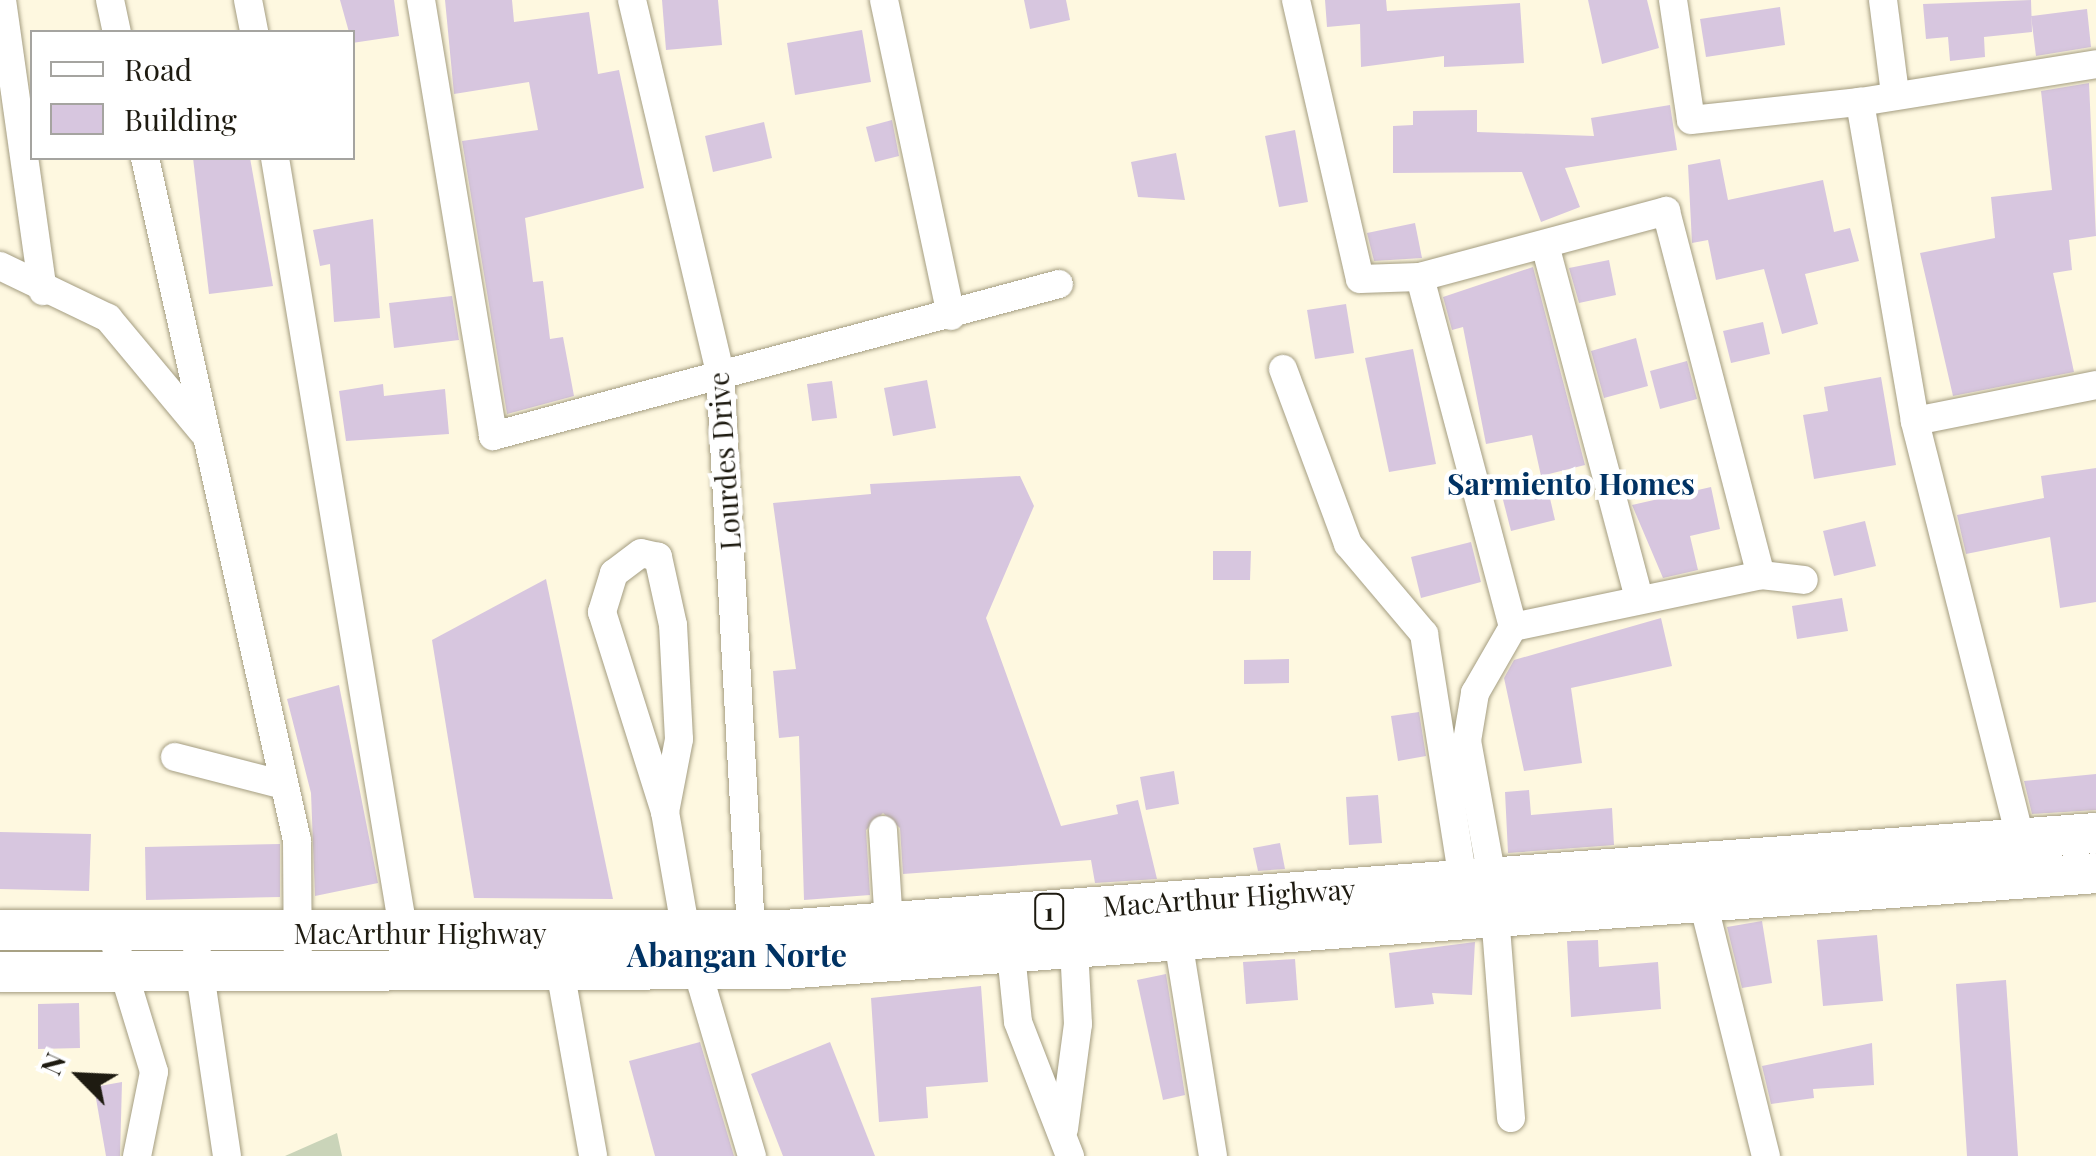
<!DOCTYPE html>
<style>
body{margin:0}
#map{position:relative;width:2096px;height:1156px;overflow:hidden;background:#fef8e0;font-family:"Playfair Display",serif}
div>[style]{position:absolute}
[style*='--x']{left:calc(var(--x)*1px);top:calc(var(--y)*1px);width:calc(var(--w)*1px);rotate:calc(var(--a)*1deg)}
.green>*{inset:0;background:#cad4b9}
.building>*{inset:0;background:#d7c6df}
.roads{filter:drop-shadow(0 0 2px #a49d81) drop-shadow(0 0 2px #a49d81)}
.minor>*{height:28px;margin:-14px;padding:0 14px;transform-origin:14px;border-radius:14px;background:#fff}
.highway>*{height:40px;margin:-20px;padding:0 20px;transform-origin:20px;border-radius:20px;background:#fff}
span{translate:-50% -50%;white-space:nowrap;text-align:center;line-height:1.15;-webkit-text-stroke:9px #fff;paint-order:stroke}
.shield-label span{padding:2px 8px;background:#fff;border:2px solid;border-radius:8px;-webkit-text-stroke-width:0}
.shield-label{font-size:25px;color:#1e1b11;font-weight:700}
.street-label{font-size:28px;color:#1e1b11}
.neighbourhood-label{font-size:30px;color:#003263;font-weight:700}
.quarter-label{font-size:32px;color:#003263;font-weight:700}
.legend{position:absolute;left:30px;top:30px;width:325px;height:130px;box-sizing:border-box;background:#fff;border:2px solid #a5a4a0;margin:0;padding:12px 18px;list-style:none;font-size:30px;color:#1e1b11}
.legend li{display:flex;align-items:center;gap:20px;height:50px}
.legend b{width:50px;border:2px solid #a5a4a0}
.north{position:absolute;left:30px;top:1026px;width:100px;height:100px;-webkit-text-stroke:8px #fff;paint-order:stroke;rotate:294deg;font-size:28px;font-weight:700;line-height:40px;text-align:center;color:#1e1b11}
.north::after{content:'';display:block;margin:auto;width:35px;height:45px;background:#1e1b11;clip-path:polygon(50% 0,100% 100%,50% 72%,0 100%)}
</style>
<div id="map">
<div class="green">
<div style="clip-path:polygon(337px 1133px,342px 1156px,285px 1156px)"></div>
</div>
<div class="building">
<div style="clip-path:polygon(340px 0,394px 0,399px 36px,352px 43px)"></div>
<div style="clip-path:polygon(445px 0,512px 0,514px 22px,589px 12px,598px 74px,619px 70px,644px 188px,525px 218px,533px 282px,543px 281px,550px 339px,563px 337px,574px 396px,507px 414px,462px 141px,538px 130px,529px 82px,454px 94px)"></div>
<div style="clip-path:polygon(662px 0,718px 0,722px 45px,666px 50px)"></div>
<div style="clip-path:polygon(1024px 0,1066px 0,1070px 20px,1030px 29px)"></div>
<div style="clip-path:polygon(1325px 0,1386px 0,1387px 11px,1520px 3px,1524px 63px,1444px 67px,1444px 56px,1361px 67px,1360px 24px,1327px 27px)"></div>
<div style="clip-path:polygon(1588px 0,1647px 0,1659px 48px,1602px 64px)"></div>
<div style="clip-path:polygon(2031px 0,2032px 32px,1984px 37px,1985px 57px,1950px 61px,1948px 37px,1926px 39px,1923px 4px)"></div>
<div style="clip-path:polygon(1780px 7px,1785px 45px,1706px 57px,1700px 19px)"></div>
<div style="clip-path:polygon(2087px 9px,2091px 47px,2036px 56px,2031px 16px)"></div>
<div style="clip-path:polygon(862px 30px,871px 82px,795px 95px,787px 43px)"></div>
<div style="clip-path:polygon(2089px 83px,2096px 236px,2069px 240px,2072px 270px,2053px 273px,2074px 372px,1953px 396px,1920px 253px,1995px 238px,1991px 197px,2052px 190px,2041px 91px)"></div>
<div style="clip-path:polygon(1670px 105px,1677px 150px,1565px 168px,1580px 207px,1541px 222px,1522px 172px,1393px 173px,1393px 126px,1413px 125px,1413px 111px,1477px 110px,1477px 132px,1594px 136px,1591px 118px)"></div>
<div style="clip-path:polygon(892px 120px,899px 156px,875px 162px,866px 127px)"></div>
<div style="clip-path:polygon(764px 122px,772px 158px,713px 172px,705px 136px)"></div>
<div style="clip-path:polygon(1295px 130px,1308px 202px,1279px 207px,1265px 136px)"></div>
<div style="clip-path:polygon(1176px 153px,1185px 200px,1138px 197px,1131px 162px)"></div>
<div style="clip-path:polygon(193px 158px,250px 158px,273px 286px,209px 294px)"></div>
<div style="clip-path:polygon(1720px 159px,1728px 200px,1823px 180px,1834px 232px,1850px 228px,1859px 261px,1805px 274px,1818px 324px,1782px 334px,1764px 269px,1716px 280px,1708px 240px,1692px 243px,1688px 165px)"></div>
<div style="clip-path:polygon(373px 219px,380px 318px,334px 322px,330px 264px,320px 266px,313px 230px)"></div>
<div style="clip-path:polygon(1415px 223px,1422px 258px,1374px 261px,1367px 233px)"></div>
<div style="clip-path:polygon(1609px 260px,1616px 295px,1579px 303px,1569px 268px)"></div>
<div style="clip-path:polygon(1533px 267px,1585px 465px,1541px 476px,1532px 435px,1486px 444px,1463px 327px,1452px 330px,1443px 297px)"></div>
<div style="clip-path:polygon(452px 296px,459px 340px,394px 348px,389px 303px)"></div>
<div style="clip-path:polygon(1346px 304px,1354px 353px,1315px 359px,1307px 310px)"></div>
<div style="clip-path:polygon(1763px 322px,1770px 354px,1731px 363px,1723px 331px)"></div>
<div style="clip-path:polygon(1636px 338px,1648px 386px,1604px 398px,1591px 351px)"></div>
<div style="clip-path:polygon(1413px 349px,1436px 464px,1389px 472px,1365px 358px)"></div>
<div style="clip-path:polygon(1687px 361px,1697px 399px,1660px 409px,1650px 371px)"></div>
<div style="clip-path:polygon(1881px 377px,1896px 465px,1814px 479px,1803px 415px,1828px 411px,1824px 387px)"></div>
<div style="clip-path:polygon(927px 380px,936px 428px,893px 436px,884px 388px)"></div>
<div style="clip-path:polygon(832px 381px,837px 418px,812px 421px,807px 384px)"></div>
<div style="clip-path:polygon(383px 384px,384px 396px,445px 389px,449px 434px,346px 441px,339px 391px)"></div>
<div style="clip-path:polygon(2096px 468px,2096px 602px,2060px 608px,2050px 537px,1966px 554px,1957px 515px,2044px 498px,2041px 476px)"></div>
<div style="clip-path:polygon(1020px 476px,1034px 506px,986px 618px,1061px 826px,1118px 814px,1116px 805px,1138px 800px,1157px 879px,1095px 883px,1091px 860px,903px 874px,900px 828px,883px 813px,866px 830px,870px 895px,804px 900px,799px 736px,779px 738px,773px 671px,796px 669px,773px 503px,871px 494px,870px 484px)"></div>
<div style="clip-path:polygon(1546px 481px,1555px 520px,1511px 531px,1501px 492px)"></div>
<div style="clip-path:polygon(1711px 487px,1720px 529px,1690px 536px,1698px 570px,1663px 578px,1632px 505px)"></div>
<div style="clip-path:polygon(1865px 521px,1876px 566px,1834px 576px,1823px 531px)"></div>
<div style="clip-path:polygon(1471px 542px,1481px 582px,1421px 598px,1411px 557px)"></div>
<div style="clip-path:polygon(1213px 551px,1251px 551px,1250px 580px,1213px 580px)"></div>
<div style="clip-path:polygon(546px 579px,613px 899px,474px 898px,432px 640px)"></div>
<div style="clip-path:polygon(1842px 598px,1848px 631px,1797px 639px,1792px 606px)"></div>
<div style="clip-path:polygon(1661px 618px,1672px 666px,1571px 688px,1582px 763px,1524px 771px,1504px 678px,1514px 660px)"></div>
<div style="clip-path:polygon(1289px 659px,1289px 683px,1244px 684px,1244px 660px)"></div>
<div style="clip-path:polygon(339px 685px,378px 883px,315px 896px,311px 793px,287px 699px)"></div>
<div style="clip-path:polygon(1419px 712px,1426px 756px,1398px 761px,1391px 716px)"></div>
<div style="clip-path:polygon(1174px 771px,1179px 804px,1146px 810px,1140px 777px)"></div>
<div style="clip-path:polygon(2096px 774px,2096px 810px,2032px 814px,2024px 781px)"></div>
<div style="clip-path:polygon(1529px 790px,1531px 815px,1612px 808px,1614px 845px,1508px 853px,1505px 792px)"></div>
<div style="clip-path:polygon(1378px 795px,1382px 843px,1349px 845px,1346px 797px)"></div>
<div style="clip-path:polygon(0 832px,91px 834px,89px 891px,0 889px)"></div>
<div style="clip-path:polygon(1280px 843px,1285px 869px,1258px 871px,1253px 848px)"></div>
<div style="clip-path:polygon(280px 844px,280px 897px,146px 900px,145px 847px)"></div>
<div style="clip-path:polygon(1762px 921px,1772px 983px,1742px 988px,1727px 927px)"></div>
<div style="clip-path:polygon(1877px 935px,1883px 1001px,1823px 1006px,1817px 940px)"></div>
<div style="clip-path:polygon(1598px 940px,1599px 967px,1658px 962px,1661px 1009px,1571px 1017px,1567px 941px)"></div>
<div style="clip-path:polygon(1475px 942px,1472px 995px,1432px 993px,1434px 1004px,1395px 1008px,1389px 953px)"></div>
<div style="clip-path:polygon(1295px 959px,1298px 1000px,1246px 1004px,1243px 962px)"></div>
<div style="clip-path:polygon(1166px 974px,1185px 1095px,1163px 1100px,1137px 980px)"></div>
<div style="clip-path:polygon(2006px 980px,2018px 1156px,1967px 1156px,1956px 984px)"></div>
<div style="clip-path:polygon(981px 986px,988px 1082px,926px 1087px,928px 1118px,879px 1122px,871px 998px)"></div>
<div style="clip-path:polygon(79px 1003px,80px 1048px,38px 1049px,38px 1004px)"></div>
<div style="clip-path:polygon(700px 1042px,734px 1156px,655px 1156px,629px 1061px)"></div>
<div style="clip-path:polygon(830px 1042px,875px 1156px,783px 1156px,751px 1074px)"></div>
<div style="clip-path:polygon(1872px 1043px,1874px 1085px,1813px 1089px,1814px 1098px,1771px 1104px,1762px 1066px)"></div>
<div style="clip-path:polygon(122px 1082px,120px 1156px,106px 1156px,94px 1087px)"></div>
</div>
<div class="roads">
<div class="minor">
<div style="--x:2;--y:0;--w:294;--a:82"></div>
<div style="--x:110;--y:0;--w:33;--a:78"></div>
<div style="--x:248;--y:0;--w:33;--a:79"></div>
<div style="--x:421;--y:0;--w:442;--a:80.6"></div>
<div style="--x:493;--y:436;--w:586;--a:-15.03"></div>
<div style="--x:632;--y:0;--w:381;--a:76.7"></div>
<div style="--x:720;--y:371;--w:561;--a:86.83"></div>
<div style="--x:884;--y:0;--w:323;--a:78"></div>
<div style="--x:1296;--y:0;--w:286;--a:77.1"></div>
<div style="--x:1360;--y:279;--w:60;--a:-1.9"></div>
<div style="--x:1673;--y:0;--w:121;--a:81.5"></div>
<div style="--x:1691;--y:120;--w:170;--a:-6.1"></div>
<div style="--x:1883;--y:0;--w:95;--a:82.7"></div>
<div style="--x:145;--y:158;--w:699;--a:77.44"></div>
<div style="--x:297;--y:840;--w:133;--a:89.6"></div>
<div style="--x:275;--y:158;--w:788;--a:80.57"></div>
<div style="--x:1545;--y:245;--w:366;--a:75.1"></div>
<div style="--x:0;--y:266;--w:120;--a:25.7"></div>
<div style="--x:108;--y:318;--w:148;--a:50.2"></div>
<div style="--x:1283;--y:369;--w:187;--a:69.6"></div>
<div style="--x:1348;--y:544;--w:118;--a:49.8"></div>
<div style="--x:1424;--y:634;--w:249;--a:81"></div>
<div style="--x:1915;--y:421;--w:185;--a:-11.2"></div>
<div style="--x:1513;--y:627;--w:362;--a:-104.9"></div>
<div style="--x:1420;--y:277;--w:255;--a:-15"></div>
<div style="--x:1666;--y:211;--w:376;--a:75.4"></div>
<div style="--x:175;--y:757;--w:108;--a:14.4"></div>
<div style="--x:665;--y:812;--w:74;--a:-79.1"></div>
<div style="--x:679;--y:739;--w:114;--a:-93"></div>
<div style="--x:673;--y:625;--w:70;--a:-102.4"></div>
<div style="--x:658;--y:557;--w:17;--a:-167"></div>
<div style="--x:641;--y:553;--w:34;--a:143"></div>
<div style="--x:614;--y:573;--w:41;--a:107.1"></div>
<div style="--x:602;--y:612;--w:210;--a:72.5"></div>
<div style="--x:665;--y:812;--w:122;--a:80.1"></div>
<div style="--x:686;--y:932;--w:234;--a:73.6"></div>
<div style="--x:883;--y:830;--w:95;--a:86.4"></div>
<div style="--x:2020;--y:837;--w:429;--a:-104.2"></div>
<div style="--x:1915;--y:421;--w:324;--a:-99.8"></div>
<div style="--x:1860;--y:102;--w:239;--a:-9.1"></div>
<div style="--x:1703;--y:902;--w:262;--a:76.1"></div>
<div style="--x:111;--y:931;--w:147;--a:73"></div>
<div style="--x:154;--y:1072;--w:86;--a:101.4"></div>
<div style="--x:1178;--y:940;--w:219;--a:80.8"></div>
<div style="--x:197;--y:953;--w:205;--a:81.6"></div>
<div style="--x:1011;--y:954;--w:68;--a:84.1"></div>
<div style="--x:1018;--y:1022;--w:144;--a:68.8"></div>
<div style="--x:560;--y:970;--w:189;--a:79.9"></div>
<div style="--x:1511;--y:1118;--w:241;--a:-94.5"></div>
<div style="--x:1492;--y:878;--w:139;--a:-100.3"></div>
<div style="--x:1467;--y:741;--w:49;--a:-80.5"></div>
<div style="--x:1475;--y:693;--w:76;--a:-60.1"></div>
<div style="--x:1513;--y:627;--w:253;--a:-11.8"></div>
<div style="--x:1761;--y:575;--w:43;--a:6.6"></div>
<div style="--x:1064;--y:1129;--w:106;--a:-82.4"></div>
<div style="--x:1078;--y:1024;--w:77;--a:-93"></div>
</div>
<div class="highway">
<div style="--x:0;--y:930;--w:784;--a:0"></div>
<div style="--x:784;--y:930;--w:1316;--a:-4.23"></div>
<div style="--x:0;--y:972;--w:784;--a:-0.22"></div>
<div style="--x:784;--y:969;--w:1316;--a:-4.18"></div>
</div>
</div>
<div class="shield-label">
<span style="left:1049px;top:911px">1</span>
</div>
<div class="street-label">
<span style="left:724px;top:461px;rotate:-94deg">Lourdes Drive</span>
<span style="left:1229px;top:897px;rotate:-4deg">MacArthur Highway</span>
<span style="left:420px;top:933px">MacArthur Highway</span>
</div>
<div class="neighbourhood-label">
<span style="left:1571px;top:483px">Sarmiento Homes</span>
</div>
<div class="quarter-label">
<span style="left:737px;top:954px">Abangan Norte</span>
</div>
<ul class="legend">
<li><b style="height:12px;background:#fff"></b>Road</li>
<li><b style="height:28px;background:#d7c6df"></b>Building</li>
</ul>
<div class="north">N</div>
</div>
